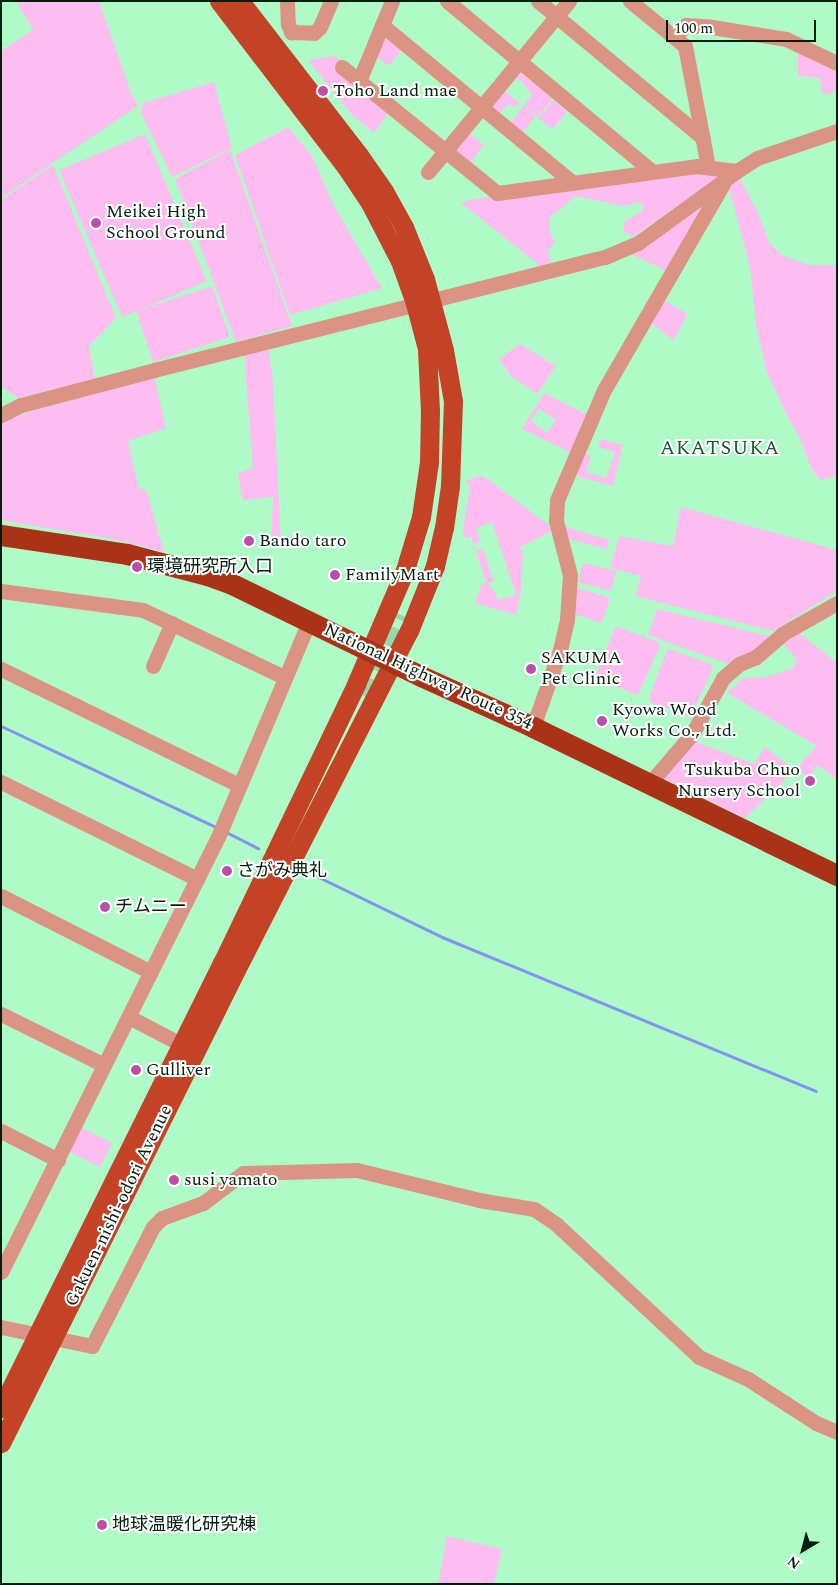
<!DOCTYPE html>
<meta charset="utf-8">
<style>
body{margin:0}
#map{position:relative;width:838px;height:1585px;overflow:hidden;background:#affbc7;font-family:Spectral,"Noto Sans JP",serif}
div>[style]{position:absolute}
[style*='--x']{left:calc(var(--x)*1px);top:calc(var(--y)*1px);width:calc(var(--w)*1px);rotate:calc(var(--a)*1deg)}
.green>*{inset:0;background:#febdf0}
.stream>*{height:3px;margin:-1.5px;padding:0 1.5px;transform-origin:1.5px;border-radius:1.5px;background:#8293f2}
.major-tunnel>*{height:19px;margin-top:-9.5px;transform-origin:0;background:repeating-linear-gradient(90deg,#95daab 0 19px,transparent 0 28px)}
.minor>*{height:15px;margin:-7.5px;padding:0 7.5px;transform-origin:7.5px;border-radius:7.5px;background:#db9483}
.major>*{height:19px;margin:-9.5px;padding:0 9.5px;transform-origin:9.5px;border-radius:9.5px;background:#c44326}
.highway>*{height:21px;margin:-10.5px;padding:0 10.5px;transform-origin:10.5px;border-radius:10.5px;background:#aa3317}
.dots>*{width:14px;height:14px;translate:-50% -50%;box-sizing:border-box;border:2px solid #fff;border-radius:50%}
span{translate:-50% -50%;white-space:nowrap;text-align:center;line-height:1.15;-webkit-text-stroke:4px #fff;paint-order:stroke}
.poi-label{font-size:18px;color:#001e0c}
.left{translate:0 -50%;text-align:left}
.right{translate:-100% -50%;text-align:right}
.street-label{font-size:18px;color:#001e0c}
.quarter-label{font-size:20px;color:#195332;letter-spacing:1px}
.frame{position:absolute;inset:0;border:2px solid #001e0c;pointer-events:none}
.north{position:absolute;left:778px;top:1525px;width:50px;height:50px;-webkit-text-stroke:4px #fff;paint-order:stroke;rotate:217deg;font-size:14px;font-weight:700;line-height:20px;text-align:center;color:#001e0c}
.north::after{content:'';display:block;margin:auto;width:18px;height:22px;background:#001e0c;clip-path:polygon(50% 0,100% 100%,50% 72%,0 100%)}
.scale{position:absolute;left:666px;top:20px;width:150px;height:22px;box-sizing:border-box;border:2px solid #001e0c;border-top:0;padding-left:6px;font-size:15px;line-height:18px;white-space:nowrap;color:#001e0c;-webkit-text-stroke:4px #fff;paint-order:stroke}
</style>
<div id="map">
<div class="green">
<div style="clip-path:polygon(16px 1px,99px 1px,132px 96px,139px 105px,1px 198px,1px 51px,33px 30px)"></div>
<div style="clip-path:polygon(383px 36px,403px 48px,389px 66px,375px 55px)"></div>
<div style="clip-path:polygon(798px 50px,837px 69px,837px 92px,822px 94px,820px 78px,798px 76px)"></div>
<div style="clip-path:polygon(335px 56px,390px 111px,374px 133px,352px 115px,308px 60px)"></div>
<div style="clip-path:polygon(521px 73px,553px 98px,538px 116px,524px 105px,532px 95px,524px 84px,517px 78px,506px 90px,505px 89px,516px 75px)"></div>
<div style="clip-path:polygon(214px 82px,232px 148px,172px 177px,141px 113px,143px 103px)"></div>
<div style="clip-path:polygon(503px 90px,520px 103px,516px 107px,508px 104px,498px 115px,491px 105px)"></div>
<div style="clip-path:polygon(553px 100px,567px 111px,553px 129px,538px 118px)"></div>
<div style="clip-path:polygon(524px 106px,536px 116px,521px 134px,509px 125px)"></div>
<div style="clip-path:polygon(288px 127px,312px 156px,333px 204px,382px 288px,290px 315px,235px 155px)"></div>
<div style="clip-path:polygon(469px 133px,484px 145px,470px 163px,455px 151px)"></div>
<div style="clip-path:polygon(145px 134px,207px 281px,137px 311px,212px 286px,230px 337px,153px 362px,136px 311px,122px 317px,59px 170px)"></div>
<div style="clip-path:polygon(230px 150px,292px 326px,236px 342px,175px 179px)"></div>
<div style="clip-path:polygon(53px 165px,116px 318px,89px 346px,95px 379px,19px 398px,1px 387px,1px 200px)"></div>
<div style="clip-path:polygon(715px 170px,718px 177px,633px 237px,624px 231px,623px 223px,643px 210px,641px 202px,624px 206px,576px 196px,549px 218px,549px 230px,555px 242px,548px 250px,551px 262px,543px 268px,460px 202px,493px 196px)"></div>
<div style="clip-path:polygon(738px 175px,757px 211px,770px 244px,783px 256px,809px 265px,837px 265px,837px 476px,820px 480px,812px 470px,799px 436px,787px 416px,767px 372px,756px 326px,750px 267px,728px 184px)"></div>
<div style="clip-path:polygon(706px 199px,669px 272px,631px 254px,645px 246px)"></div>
<div style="clip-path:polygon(663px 300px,688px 314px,673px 340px,649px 321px)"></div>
<div style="clip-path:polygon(520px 344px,556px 366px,537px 394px,510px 375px,499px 359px)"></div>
<div style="clip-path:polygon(268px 345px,273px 382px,281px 543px,271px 540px,273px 497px,242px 500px,238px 473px,253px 468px,244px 351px)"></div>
<div style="clip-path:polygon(154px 375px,166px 428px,128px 441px,139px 490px,144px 488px,147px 492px,164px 552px,114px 539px,4px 521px,1px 515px,1px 422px,65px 399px)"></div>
<div style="clip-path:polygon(evenodd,544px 393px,588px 415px,586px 420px,582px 421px,572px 453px,522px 429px,544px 393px,539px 409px,556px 420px,547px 433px,531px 421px,539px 409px)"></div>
<div style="clip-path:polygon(601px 439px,623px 445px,613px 486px,573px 475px,582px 453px,591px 456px,586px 472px,606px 478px,615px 452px,598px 447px)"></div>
<div style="clip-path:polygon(evenodd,479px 476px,485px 477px,551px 527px,552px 531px,520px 547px,523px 553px,521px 589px,516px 615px,475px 603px,482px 583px,486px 582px,471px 537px,464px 537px,463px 529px,470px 486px,466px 481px,479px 476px,492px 522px,516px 595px,498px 600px,493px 588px,490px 588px,489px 583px,494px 581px,483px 549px,477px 551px,474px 544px,480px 541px,476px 528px,492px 522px)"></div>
<div style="clip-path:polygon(681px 507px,837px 550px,837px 591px,773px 631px,635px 596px,641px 576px,610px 568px,619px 536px,673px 546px)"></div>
<div style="clip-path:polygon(566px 527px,609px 540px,607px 549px,566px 538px,564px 529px)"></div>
<div style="clip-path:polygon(583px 563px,616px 571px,611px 591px,578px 582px)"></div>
<div style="clip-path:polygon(579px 588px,610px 598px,602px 623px,572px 613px,574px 592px)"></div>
<div style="clip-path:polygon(657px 609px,769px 636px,750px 655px,728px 664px,648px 635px)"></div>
<div style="clip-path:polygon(618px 627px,658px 642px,660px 646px,638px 695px,597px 679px,596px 675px,615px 628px)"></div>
<div style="clip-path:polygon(797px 631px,837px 663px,837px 780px,818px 765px,808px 778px,796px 768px,817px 746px,727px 693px,743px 678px,764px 677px,792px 669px,797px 660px,782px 642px)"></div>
<div style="clip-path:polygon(670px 649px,711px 664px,713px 668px,690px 718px,650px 702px,649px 698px,667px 650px)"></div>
<div style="clip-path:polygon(694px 741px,754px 764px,765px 747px,795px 770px,745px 818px,661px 777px)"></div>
<div style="clip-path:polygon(80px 1127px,112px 1143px,100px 1167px,68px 1151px)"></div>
<div style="clip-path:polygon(447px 1536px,502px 1549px,494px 1584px,438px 1584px)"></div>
</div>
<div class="stream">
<div style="--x:1;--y:726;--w:240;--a:25.2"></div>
<div style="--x:226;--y:832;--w:36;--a:27"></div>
<div style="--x:306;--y:871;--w:151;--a:25.9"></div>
<div style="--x:442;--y:937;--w:404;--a:22.4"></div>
</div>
<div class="major-tunnel">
<div style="--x:365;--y:696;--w:89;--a:-64.9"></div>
</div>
<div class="minor">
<div style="--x:287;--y:1;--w:23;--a:88"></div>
<div style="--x:288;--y:24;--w:9;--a:69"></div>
<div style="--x:447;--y:1;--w:266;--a:39.7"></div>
<div style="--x:538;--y:1;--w:214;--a:39.7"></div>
<div style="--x:630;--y:1;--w:71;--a:39.3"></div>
<div style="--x:685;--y:46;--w:123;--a:79.2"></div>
<div style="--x:382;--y:25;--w:248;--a:39.6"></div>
<div style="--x:291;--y:32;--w:23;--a:2"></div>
<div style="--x:314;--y:33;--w:8;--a:-45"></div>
<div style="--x:320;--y:27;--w:28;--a:-67"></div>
<div style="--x:674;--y:37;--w:17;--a:-45"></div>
<div style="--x:686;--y:25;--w:26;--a:4"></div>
<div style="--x:712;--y:27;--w:75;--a:9.2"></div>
<div style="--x:786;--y:39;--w:56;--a:25.2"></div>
<div style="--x:342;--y:67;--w:200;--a:39.1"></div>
<div style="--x:497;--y:193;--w:201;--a:-7.7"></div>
<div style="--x:696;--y:166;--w:41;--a:7"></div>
<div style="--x:359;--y:81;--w:87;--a:-67.6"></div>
<div style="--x:428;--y:172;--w:222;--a:-50.5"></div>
<div style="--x:1;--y:415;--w:22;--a:-27"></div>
<div style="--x:21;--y:405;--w:138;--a:-14.7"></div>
<div style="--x:154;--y:370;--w:465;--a:-14.1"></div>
<div style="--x:605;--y:257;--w:36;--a:-23"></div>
<div style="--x:638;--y:243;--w:122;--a:-36"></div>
<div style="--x:737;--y:171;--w:24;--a:-33"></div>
<div style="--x:757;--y:158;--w:84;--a:-18.6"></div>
<div style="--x:1;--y:591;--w:143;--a:7.6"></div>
<div style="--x:143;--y:610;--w:156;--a:25.4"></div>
<div style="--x:153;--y:666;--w:47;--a:-66.2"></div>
<div style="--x:1;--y:669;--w:265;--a:26"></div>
<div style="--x:533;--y:727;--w:82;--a:-70.7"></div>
<div style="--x:560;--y:650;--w:32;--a:-77"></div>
<div style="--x:567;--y:619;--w:44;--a:-86.1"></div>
<div style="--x:570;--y:575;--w:56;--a:-104.5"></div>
<div style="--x:556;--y:521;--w:21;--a:-87"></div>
<div style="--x:557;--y:500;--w:120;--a:-66.9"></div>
<div style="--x:604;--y:390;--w:238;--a:-60"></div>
<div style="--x:1;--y:782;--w:219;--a:26.3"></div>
<div style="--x:649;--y:784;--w:66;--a:-49.3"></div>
<div style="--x:692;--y:734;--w:64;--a:-61"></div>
<div style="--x:723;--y:678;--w:21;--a:-41"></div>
<div style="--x:739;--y:664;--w:18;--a:-22"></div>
<div style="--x:756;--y:657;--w:35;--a:-41"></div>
<div style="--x:782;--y:634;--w:63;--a:-29.4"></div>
<div style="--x:1;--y:896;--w:168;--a:26.9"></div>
<div style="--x:1;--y:1014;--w:115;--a:26.3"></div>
<div style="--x:129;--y:1017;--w:71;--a:27.6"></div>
<div style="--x:1;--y:1131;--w:64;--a:27"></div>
<div style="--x:1;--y:1272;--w:486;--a:-63.5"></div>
<div style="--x:218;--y:837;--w:224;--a:-67.1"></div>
<div style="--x:1;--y:1327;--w:93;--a:11.8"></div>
<div style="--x:92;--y:1346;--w:134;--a:-62.9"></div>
<div style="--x:153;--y:1227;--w:13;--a:-45"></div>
<div style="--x:162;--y:1218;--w:44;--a:-20.1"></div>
<div style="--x:203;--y:1203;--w:50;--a:-36.9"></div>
<div style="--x:243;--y:1173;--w:114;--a:-1.5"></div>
<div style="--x:357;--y:1170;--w:126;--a:13.8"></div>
<div style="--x:479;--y:1200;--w:56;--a:9.3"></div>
<div style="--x:534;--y:1209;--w:27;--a:34"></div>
<div style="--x:556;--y:1224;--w:195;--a:42.9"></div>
<div style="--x:699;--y:1357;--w:54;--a:24.2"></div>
<div style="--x:748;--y:1379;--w:81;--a:32.9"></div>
<div style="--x:816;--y:1423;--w:23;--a:23"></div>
</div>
<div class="major">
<div style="--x:219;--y:1;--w:209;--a:52.6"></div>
<div style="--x:346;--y:167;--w:43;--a:56.3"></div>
<div style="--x:370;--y:203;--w:65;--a:62.7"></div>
<div style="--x:400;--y:261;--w:45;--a:70.3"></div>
<div style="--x:415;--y:303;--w:59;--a:75.3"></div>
<div style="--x:1;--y:1408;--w:497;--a:-63.6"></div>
<div style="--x:222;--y:963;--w:310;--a:-64.3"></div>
<div style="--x:356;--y:684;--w:124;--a:-66.7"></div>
<div style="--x:405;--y:570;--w:55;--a:-73.2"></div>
<div style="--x:421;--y:517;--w:56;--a:-81.7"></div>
<div style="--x:429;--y:462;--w:51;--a:-88.9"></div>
<div style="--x:430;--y:411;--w:62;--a:-92.8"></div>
<div style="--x:1;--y:1443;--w:528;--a:-63.58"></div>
<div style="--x:236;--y:970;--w:381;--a:-63"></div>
<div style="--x:409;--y:631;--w:70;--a:-68.2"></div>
<div style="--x:435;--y:566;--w:39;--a:-77"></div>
<div style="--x:444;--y:528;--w:42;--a:-81.9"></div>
<div style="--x:450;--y:486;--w:85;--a:-88"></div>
<div style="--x:453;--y:401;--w:52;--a:-100"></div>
<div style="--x:444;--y:350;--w:73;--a:-105"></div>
<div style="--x:425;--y:279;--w:56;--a:-112"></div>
<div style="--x:404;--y:227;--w:41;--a:-119.1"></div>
<div style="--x:384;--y:191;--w:44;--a:-124.8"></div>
<div style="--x:359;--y:155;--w:195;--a:-127.7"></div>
</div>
<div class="highway">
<div style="--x:1;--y:535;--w:127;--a:8.6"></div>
<div style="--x:127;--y:554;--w:83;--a:14.7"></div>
<div style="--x:207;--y:575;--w:27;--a:20"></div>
<div style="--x:232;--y:584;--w:212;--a:26"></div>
<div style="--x:423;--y:677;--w:121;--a:24.4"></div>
<div style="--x:533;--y:727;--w:338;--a:26"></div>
</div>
<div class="dots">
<div style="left:323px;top:91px;background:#bd4dab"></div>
<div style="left:96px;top:223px;background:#bd4dab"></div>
<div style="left:249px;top:541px;background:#bd4dab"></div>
<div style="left:137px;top:567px;background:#bd4dab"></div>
<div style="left:335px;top:575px;background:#bd4dab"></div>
<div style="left:531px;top:669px;background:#bd4dab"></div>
<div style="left:602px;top:721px;background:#bd4dab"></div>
<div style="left:810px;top:781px;background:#bd4dab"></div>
<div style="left:227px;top:871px;background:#bd4dab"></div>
<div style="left:105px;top:907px;background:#bd4dab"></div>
<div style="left:136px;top:1070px;background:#bd4dab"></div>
<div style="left:174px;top:1180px;background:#bd4dab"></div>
<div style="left:102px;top:1525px;background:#bd4dab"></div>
</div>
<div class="poi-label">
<span class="left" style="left:333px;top:91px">Toho Land mae</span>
<span class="left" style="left:106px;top:223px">Meikei High<br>School Ground</span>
<span class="left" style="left:259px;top:541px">Bando taro</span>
<span class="left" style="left:147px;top:567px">環境研究所入口</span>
<span class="left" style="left:345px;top:575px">FamilyMart</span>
<span class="left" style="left:541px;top:669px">SAKUMA<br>Pet Clinic</span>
<span class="left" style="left:612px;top:721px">Kyowa Wood<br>Works Co., Ltd.</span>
<span class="right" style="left:800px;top:781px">Tsukuba Chuo<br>Nursery School</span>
<span class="left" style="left:237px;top:871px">さがみ典礼</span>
<span class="left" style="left:115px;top:907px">チムニー</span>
<span class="left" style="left:146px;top:1070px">Gulliver</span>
<span class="left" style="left:184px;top:1180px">susi yamato</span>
<span class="left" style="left:112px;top:1525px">地球温暖化研究棟</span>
</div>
<div class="street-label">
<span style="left:428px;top:677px;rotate:25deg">National Highway Route 354</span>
<span style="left:119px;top:1206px;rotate:-64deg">Gakuen-nishi-odori Avenue</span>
</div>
<div class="quarter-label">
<span style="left:720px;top:448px">AKATSUKA</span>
</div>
<div class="frame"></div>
<div class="north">N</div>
<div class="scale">100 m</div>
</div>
